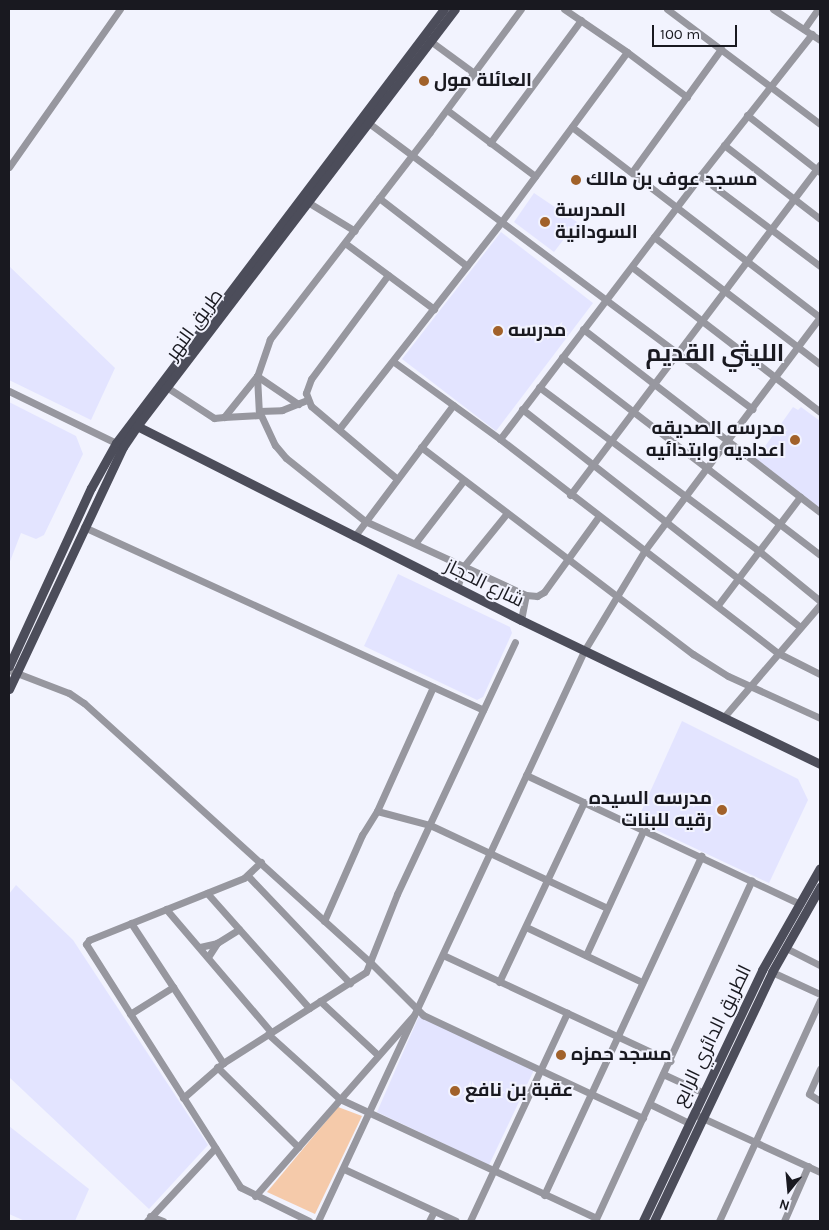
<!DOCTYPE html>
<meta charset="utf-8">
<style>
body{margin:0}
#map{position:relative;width:829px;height:1230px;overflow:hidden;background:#f2f3fe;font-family:Karla,Cairo,sans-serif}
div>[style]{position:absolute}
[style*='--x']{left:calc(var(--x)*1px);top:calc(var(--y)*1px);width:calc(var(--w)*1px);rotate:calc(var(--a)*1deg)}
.built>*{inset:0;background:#e3e4ff}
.green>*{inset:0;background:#f5caaa}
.minor>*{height:7px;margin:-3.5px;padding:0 3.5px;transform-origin:3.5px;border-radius:3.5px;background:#97979f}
.major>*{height:9px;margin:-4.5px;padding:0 4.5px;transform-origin:4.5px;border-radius:4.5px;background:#4c4d5a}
.dots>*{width:14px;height:14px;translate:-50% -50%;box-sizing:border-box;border:2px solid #f2f3fe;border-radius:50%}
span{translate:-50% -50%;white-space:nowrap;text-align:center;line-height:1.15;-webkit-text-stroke:4px #f2f3fe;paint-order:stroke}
.poi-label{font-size:19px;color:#191920;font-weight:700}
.left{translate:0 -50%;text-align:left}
.right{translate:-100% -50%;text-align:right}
.street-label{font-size:19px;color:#191920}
.district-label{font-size:24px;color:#191920;font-weight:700}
.frame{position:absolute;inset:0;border:10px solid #191920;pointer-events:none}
.north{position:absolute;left:764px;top:1165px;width:50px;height:50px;-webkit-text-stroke:4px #f2f3fe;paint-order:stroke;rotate:197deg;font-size:14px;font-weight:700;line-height:20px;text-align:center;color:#191920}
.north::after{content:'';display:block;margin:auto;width:18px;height:22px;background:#191920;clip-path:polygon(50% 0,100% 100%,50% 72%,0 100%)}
.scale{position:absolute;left:652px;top:25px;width:85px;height:22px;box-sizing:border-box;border:2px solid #191920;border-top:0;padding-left:6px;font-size:15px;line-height:18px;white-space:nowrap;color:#191920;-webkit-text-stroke:4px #f2f3fe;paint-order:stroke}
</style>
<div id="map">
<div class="built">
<div style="clip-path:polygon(534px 193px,577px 222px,554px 252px,514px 222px)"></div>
<div style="clip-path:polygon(501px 232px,593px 303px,496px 431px,402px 359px)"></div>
<div style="clip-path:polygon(9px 266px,115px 368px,91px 420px,9px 380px)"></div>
<div style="clip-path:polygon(9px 402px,76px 436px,83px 454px,44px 535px,36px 539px,21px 533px,9px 564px)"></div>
<div style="clip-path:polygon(793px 407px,798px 410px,801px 407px,820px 421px,820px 508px,756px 459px)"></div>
<div style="clip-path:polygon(398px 574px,510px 627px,512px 633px,483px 697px,477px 700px,364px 646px)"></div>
<div style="clip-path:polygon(682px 721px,798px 779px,808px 800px,769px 883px,637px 821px)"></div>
<div style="clip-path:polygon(16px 885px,73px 940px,208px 1145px,149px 1209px,9px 1077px,9px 894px)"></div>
<div style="clip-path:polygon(419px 1016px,534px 1070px,489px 1165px,377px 1112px)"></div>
<div style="clip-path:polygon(9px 1126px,89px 1189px,75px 1221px,25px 1221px,9px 1214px)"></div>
</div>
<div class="green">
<div style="clip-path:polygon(338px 1107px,362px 1116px,315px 1214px,267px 1192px)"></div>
</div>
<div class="minor">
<div style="--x:521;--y:9;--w:153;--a:126.5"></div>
<div style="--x:430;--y:132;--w:262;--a:127.7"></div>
<div style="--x:270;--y:339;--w:39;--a:109"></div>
<div style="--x:257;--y:376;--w:35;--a:87"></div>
<div style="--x:259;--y:411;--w:38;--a:65"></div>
<div style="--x:275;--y:445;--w:17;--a:50"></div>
<div style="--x:286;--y:458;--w:101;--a:38.6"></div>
<div style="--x:365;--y:521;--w:177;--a:24.7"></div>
<div style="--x:526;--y:595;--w:11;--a:5"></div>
<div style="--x:537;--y:596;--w:8;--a:-30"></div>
<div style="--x:544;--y:592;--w:94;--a:-54.1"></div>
<div style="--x:667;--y:9;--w:191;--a:36.9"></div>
<div style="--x:773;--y:9;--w:56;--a:33.4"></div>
<div style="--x:804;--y:29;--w:24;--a:-55"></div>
<div style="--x:812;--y:34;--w:181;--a:128.3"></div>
<div style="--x:700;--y:176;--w:150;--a:36.9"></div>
<div style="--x:429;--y:40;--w:56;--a:36.3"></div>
<div style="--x:627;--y:52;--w:75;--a:36.9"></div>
<div style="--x:447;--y:110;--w:110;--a:36.9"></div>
<div style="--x:747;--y:115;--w:93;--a:38"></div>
<div style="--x:366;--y:121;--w:482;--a:36.7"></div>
<div style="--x:572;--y:127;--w:312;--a:37.5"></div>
<div style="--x:490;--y:143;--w:153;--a:-53.5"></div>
<div style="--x:724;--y:145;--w:121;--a:37.6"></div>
<div style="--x:9;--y:167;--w:193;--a:-54.9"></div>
<div style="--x:632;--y:172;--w:152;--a:-54.1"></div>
<div style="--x:379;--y:198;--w:111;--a:37.7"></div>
<div style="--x:306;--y:201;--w:57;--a:31.5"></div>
<div style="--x:654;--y:237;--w:209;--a:37.4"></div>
<div style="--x:345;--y:243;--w:111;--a:36.6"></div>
<div style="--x:632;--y:267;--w:237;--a:37.6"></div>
<div style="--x:388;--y:275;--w:129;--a:126.5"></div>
<div style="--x:311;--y:379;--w:15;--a:110"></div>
<div style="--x:306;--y:393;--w:14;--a:69"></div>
<div style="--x:311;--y:406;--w:111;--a:40.3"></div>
<div style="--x:583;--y:329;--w:299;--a:37.7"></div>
<div style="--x:562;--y:357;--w:325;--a:37.5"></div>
<div style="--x:394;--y:362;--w:131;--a:36"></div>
<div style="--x:500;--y:439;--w:351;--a:37.6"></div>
<div style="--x:778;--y:653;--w:47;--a:26.6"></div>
<div style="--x:539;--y:387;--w:274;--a:36.7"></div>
<div style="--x:759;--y:551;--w:79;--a:39.3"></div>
<div style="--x:168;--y:388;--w:55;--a:33.1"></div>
<div style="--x:214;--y:418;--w:10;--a:-6"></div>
<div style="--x:224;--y:417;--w:53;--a:-51.2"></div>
<div style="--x:257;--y:376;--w:50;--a:34.3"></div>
<div style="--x:9;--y:391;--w:119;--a:25.9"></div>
<div style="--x:522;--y:409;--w:353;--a:38.1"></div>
<div style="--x:259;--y:411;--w:23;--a:-2"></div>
<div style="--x:282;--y:410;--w:27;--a:-22"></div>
<div style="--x:224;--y:417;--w:36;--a:-3"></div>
<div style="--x:339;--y:429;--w:264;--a:-51.9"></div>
<div style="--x:502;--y:221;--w:210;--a:-53.5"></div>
<div style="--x:627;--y:52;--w:76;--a:-145.7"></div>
<div style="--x:500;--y:439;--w:330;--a:-52.7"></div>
<div style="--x:421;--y:447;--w:342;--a:37.3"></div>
<div style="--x:693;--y:654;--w:41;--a:32.2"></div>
<div style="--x:728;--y:676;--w:101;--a:24.5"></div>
<div style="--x:570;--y:495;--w:414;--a:-52.9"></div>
<div style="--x:84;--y:527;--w:439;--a:24.6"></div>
<div style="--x:354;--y:537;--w:165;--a:-53.1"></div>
<div style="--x:416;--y:542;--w:78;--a:-52.3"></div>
<div style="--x:457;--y:588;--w:23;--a:-72"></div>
<div style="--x:464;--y:566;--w:68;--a:-50.9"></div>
<div style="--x:718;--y:605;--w:136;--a:-52.8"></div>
<div style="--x:521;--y:620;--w:25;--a:-79"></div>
<div style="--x:9;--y:670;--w:64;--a:21"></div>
<div style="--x:69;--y:693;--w:18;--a:34"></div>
<div style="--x:84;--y:703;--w:387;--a:42.2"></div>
<div style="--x:371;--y:963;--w:74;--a:45"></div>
<div style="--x:423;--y:1015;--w:243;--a:25.1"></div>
<div style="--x:723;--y:718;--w:149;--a:-49.4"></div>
<div style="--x:526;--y:775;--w:303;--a:25.2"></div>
<div style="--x:377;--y:811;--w:136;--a:-65.7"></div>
<div style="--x:261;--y:862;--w:23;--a:137"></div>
<div style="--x:244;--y:878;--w:167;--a:158.2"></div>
<div style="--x:89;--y:940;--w:5;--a:127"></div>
<div style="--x:86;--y:944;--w:288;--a:57.6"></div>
<div style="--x:240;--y:1187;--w:77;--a:26.2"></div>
<div style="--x:248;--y:876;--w:148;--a:46.4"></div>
<div style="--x:207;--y:893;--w:154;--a:48.4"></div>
<div style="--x:166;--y:909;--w:162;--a:49.5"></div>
<div style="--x:324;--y:921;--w:94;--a:-66.2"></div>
<div style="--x:362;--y:835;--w:28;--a:-58"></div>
<div style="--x:377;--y:811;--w:55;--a:14.8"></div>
<div style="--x:430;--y:825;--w:195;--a:25.1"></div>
<div style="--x:131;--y:923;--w:168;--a:56.7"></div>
<div style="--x:526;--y:927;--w:128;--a:25.4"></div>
<div style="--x:200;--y:947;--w:17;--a:-13"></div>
<div style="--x:217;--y:943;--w:26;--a:-32"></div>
<div style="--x:786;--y:948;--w:38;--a:27"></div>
<div style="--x:443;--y:955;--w:251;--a:25"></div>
<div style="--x:586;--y:955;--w:139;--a:-65.3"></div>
<div style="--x:208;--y:957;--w:17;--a:-57"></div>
<div style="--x:772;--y:972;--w:53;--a:24.6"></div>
<div style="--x:499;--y:982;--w:199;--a:-64.7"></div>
<div style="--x:320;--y:1001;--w:79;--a:43"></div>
<div style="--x:130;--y:1014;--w:51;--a:-32.1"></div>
<div style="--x:268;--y:1034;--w:97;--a:42.1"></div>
<div style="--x:340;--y:1099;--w:282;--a:24.9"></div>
<div style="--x:217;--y:1067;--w:114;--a:44.6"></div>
<div style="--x:820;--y:1069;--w:27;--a:114"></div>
<div style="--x:809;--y:1094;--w:13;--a:32"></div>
<div style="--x:663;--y:1074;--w:45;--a:24.9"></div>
<div style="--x:183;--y:1098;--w:53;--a:-41.2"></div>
<div style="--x:223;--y:1063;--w:169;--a:-32.5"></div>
<div style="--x:366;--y:972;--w:84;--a:-68.3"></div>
<div style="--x:397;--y:894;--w:278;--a:-64.9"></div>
<div style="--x:650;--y:1104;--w:43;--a:26"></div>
<div style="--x:694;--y:1114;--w:139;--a:24.7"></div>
<div style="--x:344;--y:1169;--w:123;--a:24.9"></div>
<div style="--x:544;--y:1195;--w:374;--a:-65.1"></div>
<div style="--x:255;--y:1196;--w:240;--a:-48.7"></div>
<div style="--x:150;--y:1216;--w:14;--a:21"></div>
<div style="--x:147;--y:1221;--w:100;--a:-47"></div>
<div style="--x:318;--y:1221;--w:629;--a:-64.98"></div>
<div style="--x:584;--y:651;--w:118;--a:-58.9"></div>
<div style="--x:645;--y:550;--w:291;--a:-53.1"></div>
<div style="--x:429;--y:1221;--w:11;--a:-63"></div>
<div style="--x:470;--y:1221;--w:230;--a:-65"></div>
<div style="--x:595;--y:1221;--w:375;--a:-65.3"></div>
<div style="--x:719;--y:1221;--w:243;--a:-65.4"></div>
<div style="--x:784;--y:1221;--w:60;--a:-66.4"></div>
</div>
<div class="major">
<div style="--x:137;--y:426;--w:430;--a:26.8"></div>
<div style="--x:521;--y:620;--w:332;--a:25.7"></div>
<div style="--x:9;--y:666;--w:196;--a:-65.3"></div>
<div style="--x:91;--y:488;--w:51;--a:-60.9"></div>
<div style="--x:116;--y:443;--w:544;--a:-52.92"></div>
<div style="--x:9;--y:689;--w:268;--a:-64.8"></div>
<div style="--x:123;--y:447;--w:25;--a:-56"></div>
<div style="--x:137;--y:426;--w:524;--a:-52.67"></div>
<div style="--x:643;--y:1221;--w:278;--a:-64.6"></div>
<div style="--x:762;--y:970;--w:117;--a:-60.4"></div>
<div style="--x:654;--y:1221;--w:276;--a:-64.6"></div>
<div style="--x:772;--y:972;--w:98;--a:-60.5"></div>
</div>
<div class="dots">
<div style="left:424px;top:81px;background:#a1612a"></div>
<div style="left:576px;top:180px;background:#a1612a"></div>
<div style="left:545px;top:222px;background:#a1612a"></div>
<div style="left:498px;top:331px;background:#a1612a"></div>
<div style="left:795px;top:440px;background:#a1612a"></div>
<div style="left:722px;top:810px;background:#a1612a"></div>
<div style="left:561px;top:1055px;background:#a1612a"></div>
<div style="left:455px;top:1091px;background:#a1612a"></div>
</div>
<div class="poi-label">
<span class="left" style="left:434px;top:81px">العائلة مول</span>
<span class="left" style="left:586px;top:180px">مسجد عوف بن مالك</span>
<span class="left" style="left:555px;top:222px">المدرسة<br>السودانية</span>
<span class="left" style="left:508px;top:331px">مدرسه</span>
<span class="right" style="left:785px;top:440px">مدرسه الصديقه<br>اعداديه وابتدائيه</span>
<span class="right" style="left:712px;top:810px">مدرسه السيده<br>رقيه للبنات</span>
<span class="left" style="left:571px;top:1055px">مسجد حمزه</span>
<span class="left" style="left:465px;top:1091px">عقبة بن نافع</span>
</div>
<div class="street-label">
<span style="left:195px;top:325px;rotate:-54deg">طريق النهر</span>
<span style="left:484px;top:584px;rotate:26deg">شارع الحجاز</span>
<span style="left:713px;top:1036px;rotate:-64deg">الطريق الدائري الرابع</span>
</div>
<div class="district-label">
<span style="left:715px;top:354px">الليثي القديم</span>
</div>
<div class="frame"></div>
<div class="north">N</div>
<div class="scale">100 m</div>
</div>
